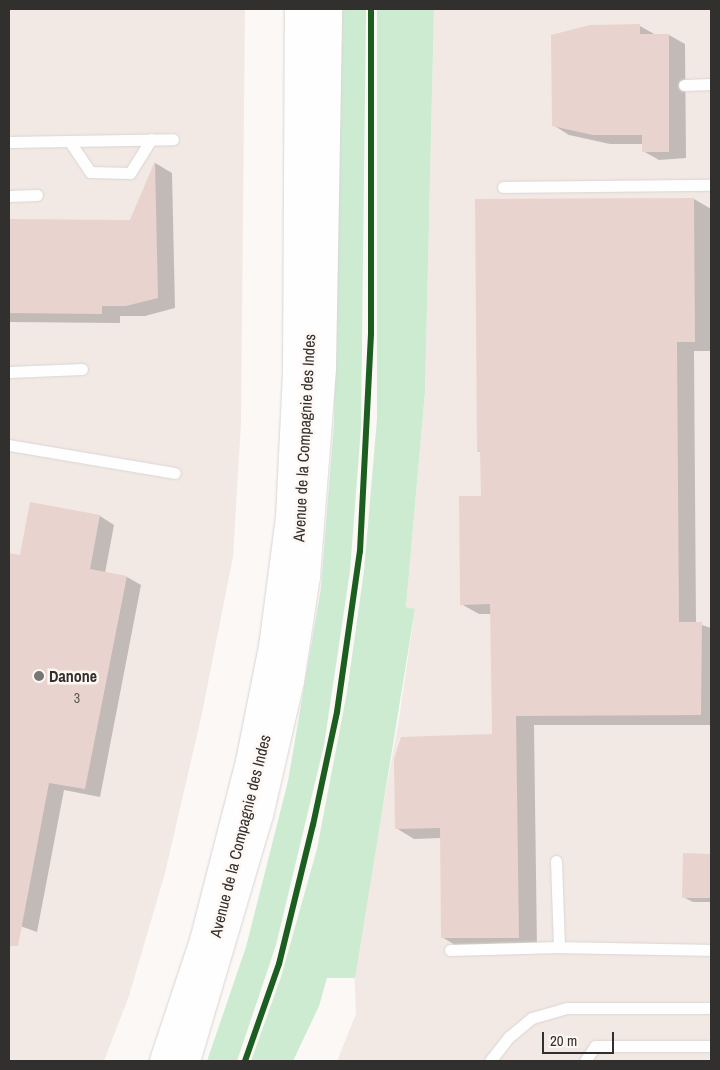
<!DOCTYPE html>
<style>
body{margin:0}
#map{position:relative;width:720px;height:1070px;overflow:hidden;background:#fbf8f6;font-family:"Archivo Narrow",sans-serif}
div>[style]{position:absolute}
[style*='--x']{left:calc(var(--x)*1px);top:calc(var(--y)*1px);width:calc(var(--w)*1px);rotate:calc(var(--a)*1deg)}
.built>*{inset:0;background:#f3e9e4}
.green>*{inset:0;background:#cdebd1}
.shadow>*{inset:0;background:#0003}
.building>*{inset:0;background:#e8d3ce}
.roads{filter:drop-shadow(0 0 1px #d8d5d4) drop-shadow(0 0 1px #d8d5d4)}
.service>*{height:11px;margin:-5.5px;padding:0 5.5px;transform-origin:5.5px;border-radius:5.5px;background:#fefefe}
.primary>*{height:28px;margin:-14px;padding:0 14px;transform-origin:14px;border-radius:14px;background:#fefefe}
.cycleway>*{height:6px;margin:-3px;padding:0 3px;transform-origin:3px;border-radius:3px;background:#1b5e20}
.dots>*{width:14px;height:14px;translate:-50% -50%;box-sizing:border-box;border:2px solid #fef7f3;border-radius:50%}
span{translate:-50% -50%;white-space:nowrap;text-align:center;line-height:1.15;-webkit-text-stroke:5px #fef7f3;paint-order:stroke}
.number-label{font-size:14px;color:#605956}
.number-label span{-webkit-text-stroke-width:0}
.street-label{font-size:16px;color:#32302e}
.poi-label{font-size:16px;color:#32302e;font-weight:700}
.left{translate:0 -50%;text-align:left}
.frame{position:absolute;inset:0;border:10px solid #32302e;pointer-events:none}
.scale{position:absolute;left:542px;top:1032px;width:72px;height:22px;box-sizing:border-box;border:2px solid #32302e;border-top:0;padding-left:6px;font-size:15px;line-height:18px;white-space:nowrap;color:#32302e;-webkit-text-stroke:4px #fef7f3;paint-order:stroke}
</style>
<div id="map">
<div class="built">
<div style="clip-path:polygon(9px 9px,245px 9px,241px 423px,233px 557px,201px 718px,165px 873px,129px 996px,104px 1061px,9px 1061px)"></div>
<div style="clip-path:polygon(434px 9px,711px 9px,711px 1061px,337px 1061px,356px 1014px,354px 966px,399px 719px,415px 610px,406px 607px,425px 392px)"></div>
</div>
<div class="green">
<div style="clip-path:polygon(341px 9px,366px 9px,361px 427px,350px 571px,324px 745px,276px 945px,237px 1061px,207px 1061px,246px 947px,288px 781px,321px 588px,334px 423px)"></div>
<div style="clip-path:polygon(377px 9px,434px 9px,425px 392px,406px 607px,415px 609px,355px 978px,327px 978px,319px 1006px,293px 1061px,251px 1061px,281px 977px,317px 849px,347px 692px,364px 571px,377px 419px)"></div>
</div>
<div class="shadow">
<div style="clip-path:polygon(640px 26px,656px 35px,669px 35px,685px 44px,686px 158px,659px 160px,643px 151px,643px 144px,610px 144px,569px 135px,553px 125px)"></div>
<div style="clip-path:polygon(155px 163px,172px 173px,175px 308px,145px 316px,120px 316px,120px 323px,9px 322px,9px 220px,130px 221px)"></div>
<div style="clip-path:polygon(694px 199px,711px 209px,711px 351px,694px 351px,696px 623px,711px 628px,711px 725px,534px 725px,537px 948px,460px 948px,442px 937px,441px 838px,414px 839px,396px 828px,494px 736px,491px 614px,479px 614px,461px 604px,482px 497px,482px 453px,478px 451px)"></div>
<div style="clip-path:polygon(100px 516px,114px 525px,105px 573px,127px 577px,141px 585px,100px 797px,64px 790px,37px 932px,9px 922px,9px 554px,21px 557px)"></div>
<div style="clip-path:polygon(684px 855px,711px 855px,711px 902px,693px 902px,683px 897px)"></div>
</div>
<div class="building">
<div style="clip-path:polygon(640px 24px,640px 34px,669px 34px,669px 152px,642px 152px,642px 135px,593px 135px,552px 126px,551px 35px,590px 25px)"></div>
<div style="clip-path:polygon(155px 161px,158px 298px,126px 306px,102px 306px,102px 314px,9px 313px,9px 219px,130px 220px)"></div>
<div style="clip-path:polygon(694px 198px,695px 342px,677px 342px,679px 622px,702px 622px,701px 715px,516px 716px,519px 938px,441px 938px,440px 828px,395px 829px,394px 759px,401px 737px,492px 734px,490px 604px,460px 605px,459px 496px,481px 496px,480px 451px,477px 452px,475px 199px)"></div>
<div style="clip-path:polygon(30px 502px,100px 515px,90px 569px,127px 576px,85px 789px,49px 783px,18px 946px,9px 946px,9px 553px,20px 555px)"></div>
<div style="clip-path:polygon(683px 853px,711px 854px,711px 898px,682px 898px)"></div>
</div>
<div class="roads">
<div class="service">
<div style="--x:684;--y:85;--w:27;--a:-2"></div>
<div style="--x:312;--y:132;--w:123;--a:-89.5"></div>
<div style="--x:9;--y:142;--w:164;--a:-1"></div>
<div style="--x:70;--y:142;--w:36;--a:56"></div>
<div style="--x:90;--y:172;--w:40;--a:1.4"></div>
<div style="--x:130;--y:173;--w:40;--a:-58"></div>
<div style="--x:503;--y:187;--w:208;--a:-0.6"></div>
<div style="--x:9;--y:196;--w:28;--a:-2"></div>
<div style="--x:9;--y:372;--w:73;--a:-2.4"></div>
<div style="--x:9;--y:445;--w:168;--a:9.6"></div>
<div style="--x:556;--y:861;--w:86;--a:88"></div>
<div style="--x:450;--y:950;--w:109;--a:-1.6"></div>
<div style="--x:559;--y:947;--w:152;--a:1.1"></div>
<div style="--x:490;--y:1061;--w:31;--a:-52"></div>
<div style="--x:509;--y:1037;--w:30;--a:-40"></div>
<div style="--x:532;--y:1018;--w:36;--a:-16"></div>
<div style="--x:567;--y:1008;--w:144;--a:0"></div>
<div style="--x:585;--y:1061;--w:18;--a:-56"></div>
<div style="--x:595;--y:1046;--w:116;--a:0"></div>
</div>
<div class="primary">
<div style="--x:164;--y:1061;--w:126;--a:-71.6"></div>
<div style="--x:204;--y:941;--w:185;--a:-75.6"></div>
<div style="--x:250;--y:762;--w:117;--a:-78.7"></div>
<div style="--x:273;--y:647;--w:131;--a:-82.5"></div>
<div style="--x:290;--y:517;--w:145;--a:-87.2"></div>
<div style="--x:297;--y:372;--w:363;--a:-89.7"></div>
<div style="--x:186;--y:1061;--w:257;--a:-73.5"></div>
<div style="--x:259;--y:815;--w:138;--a:-77"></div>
<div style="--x:290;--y:681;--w:105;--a:-81.3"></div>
<div style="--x:306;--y:577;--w:211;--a:-85.6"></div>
<div style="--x:322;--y:367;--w:358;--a:-89"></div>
</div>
</div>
<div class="cycleway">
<div style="--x:245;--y:1061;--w:103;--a:-70.7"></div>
<div style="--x:279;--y:964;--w:143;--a:-76.3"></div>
<div style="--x:313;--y:825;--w:116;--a:-78"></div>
<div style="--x:337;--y:712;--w:163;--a:-81.9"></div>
<div style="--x:360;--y:551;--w:218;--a:-87.1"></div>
<div style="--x:371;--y:333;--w:324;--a:-90"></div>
</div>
<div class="dots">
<div style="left:39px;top:676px;background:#787674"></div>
</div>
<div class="number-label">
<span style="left:77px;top:698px">3</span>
</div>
<div class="street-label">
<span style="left:304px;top:438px;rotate:-87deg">Avenue de la Compagnie des Indes</span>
<span style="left:240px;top:836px;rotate:-76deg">Avenue de la Compagnie des Indes</span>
</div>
<div class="poi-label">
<span class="left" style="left:49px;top:676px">Danone</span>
</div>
<div class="frame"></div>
<div class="scale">20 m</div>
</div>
